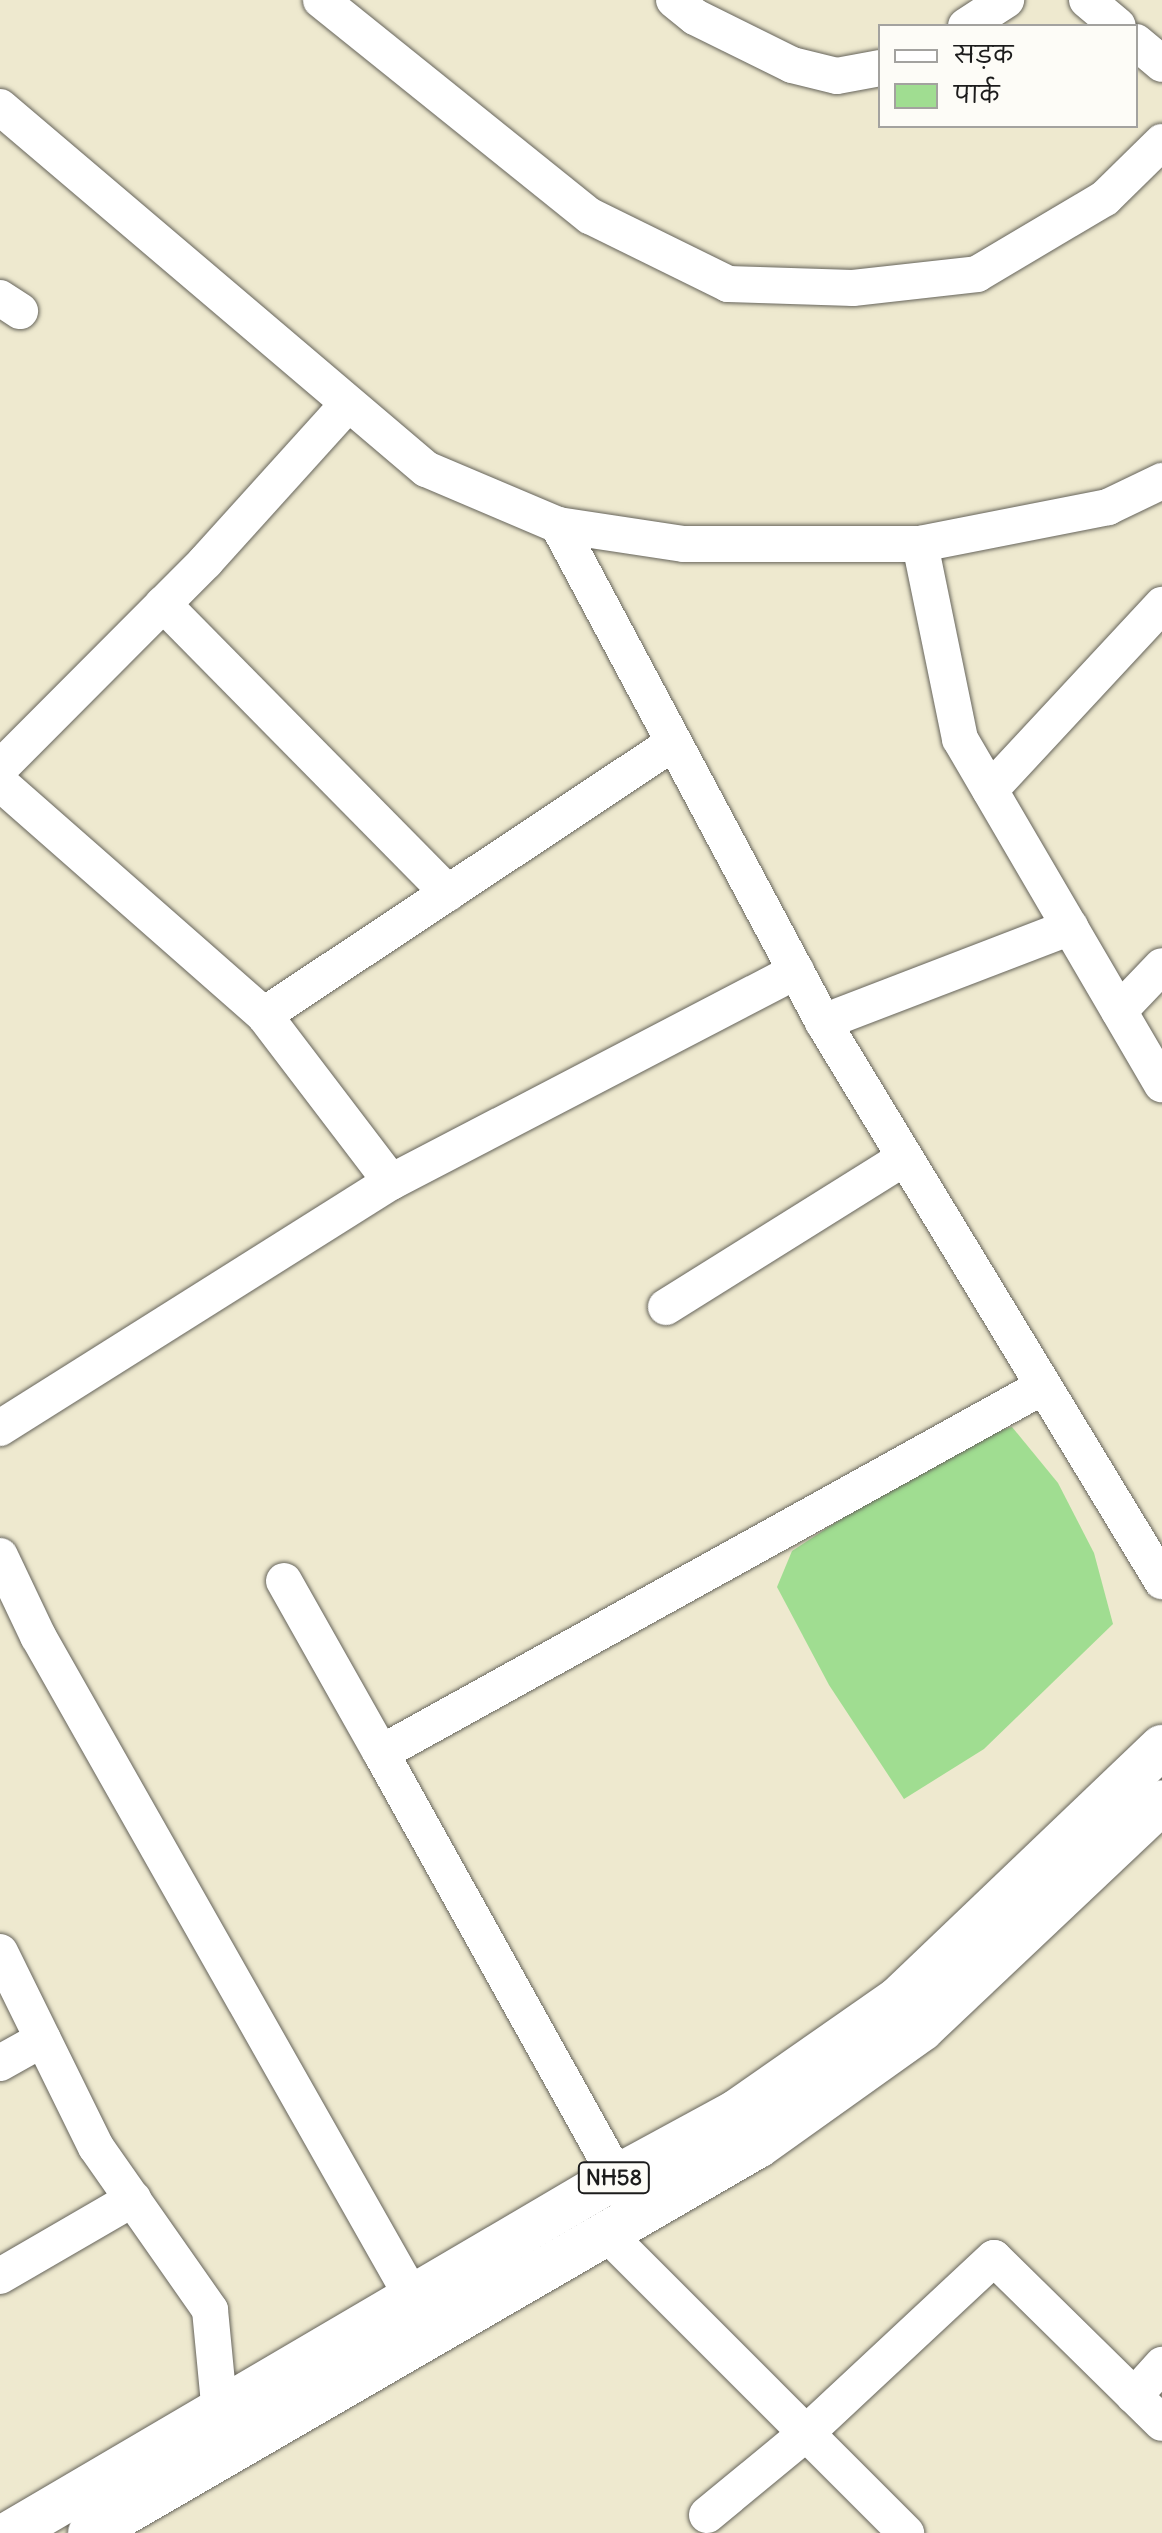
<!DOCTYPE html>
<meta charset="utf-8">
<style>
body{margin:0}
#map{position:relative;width:1162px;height:2533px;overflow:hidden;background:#eee9cf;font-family:Delius,"Playpen Sans Deva",sans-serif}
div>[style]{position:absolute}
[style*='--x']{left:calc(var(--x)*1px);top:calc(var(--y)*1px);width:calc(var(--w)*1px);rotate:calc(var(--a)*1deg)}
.green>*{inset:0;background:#a0dd91}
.roads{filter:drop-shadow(0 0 2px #66645b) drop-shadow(0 0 2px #66645b)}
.street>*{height:36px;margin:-18px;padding:0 18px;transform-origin:18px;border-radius:18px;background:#fff}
.highway>*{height:44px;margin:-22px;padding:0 22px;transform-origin:22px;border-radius:22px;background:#fff}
span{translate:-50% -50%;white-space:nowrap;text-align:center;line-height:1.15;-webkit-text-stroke:6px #fdfcf7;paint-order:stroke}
.shield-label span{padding:2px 6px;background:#fdfcf7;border:2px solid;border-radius:6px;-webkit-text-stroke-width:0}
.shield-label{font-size:22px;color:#1c1c1c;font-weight:700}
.legend{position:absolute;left:878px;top:24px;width:260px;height:104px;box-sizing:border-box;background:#fdfcf7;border:2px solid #a3a29f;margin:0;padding:10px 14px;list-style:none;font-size:24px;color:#1c1c1c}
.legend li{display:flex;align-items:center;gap:16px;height:40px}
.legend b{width:40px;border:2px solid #a3a29f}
</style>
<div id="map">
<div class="green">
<div style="clip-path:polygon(1012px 1427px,1058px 1483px,1094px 1553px,1113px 1624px,984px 1749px,904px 1799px,829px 1685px,777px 1587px,792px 1551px,956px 1444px)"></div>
</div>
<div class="roads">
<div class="street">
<div style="--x:321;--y:0;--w:345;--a:38.8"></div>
<div style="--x:590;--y:216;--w:154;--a:26.2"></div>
<div style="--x:728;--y:284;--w:125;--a:1.8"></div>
<div style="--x:853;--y:288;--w:125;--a:-6.4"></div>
<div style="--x:977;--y:274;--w:149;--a:-30.7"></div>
<div style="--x:1105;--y:198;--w:80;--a:-44.5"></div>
<div style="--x:674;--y:0;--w:27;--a:39"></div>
<div style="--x:695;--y:17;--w:108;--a:26.3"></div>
<div style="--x:792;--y:65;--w:46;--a:13.7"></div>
<div style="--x:837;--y:76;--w:44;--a:-10.5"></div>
<div style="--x:1087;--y:0;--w:40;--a:40"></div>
<div style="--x:966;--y:26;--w:48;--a:-33"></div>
<div style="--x:1136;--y:42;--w:34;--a:40"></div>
<div style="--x:0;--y:107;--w:559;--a:40.36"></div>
<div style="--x:426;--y:469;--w:143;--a:23"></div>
<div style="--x:558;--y:525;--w:127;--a:8.6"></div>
<div style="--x:684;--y:544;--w:236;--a:0"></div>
<div style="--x:920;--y:544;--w:192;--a:-11.1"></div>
<div style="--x:1108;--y:507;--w:60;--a:-25.7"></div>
<div style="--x:0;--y:298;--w:24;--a:33"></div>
<div style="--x:558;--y:525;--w:563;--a:61.93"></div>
<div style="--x:823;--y:1022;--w:654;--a:58.77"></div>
<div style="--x:920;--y:544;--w:199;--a:78.4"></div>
<div style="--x:960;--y:739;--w:400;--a:59.7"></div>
<div style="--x:163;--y:604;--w:406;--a:45.4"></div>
<div style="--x:0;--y:768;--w:292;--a:-45.1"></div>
<div style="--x:206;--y:561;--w:210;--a:-47.9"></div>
<div style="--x:0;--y:783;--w:351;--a:41.3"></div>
<div style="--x:264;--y:1015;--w:492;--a:-33.6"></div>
<div style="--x:990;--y:790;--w:253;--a:-47.1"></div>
<div style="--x:1119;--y:1011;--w:62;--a:-46.3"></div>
<div style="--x:264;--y:1015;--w:210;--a:52.7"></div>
<div style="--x:391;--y:1182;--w:457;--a:-27.5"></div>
<div style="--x:823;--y:1022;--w:265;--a:-21"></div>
<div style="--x:666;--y:1307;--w:281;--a:-32"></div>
<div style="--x:0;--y:1428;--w:462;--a:-32.2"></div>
<div style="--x:0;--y:1556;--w:89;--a:64.6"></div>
<div style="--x:38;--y:1636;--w:763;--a:60.48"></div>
<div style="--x:284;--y:1581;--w:197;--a:60.6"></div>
<div style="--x:381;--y:1753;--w:756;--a:-28.97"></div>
<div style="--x:381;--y:1753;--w:510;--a:60.92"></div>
<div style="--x:0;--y:1952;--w:217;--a:63.8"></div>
<div style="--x:96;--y:2147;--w:199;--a:55"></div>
<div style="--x:210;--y:2310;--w:103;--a:84.5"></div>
<div style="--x:220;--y:2413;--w:22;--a:60"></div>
<div style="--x:0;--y:2063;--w:49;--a:-29.2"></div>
<div style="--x:605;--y:2232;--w:426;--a:45"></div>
<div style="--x:0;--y:2276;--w:154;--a:-30.1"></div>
<div style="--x:1134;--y:2396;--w:42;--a:-47.9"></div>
<div style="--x:707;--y:2515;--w:124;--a:-39.5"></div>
<div style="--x:803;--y:2436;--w:261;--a:-43"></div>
<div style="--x:994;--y:2258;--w:235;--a:44.5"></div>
</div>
<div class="highway">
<div style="--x:10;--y:2533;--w:705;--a:-30.42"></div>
<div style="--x:618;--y:2176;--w:134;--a:-28.5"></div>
<div style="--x:736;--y:2112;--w:198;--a:-34.9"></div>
<div style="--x:898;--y:1999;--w:365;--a:-43.7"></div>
<div style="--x:90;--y:2533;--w:772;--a:-30.09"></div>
<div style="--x:758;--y:2146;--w:201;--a:-35.5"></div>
<div style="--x:922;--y:2029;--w:330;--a:-43.4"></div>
</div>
</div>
<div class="shield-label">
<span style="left:614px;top:2178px">NH58</span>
</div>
<ul class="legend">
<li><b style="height:10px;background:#fff"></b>सड़क</li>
<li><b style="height:22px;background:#a0dd91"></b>पार्क</li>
</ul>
</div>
